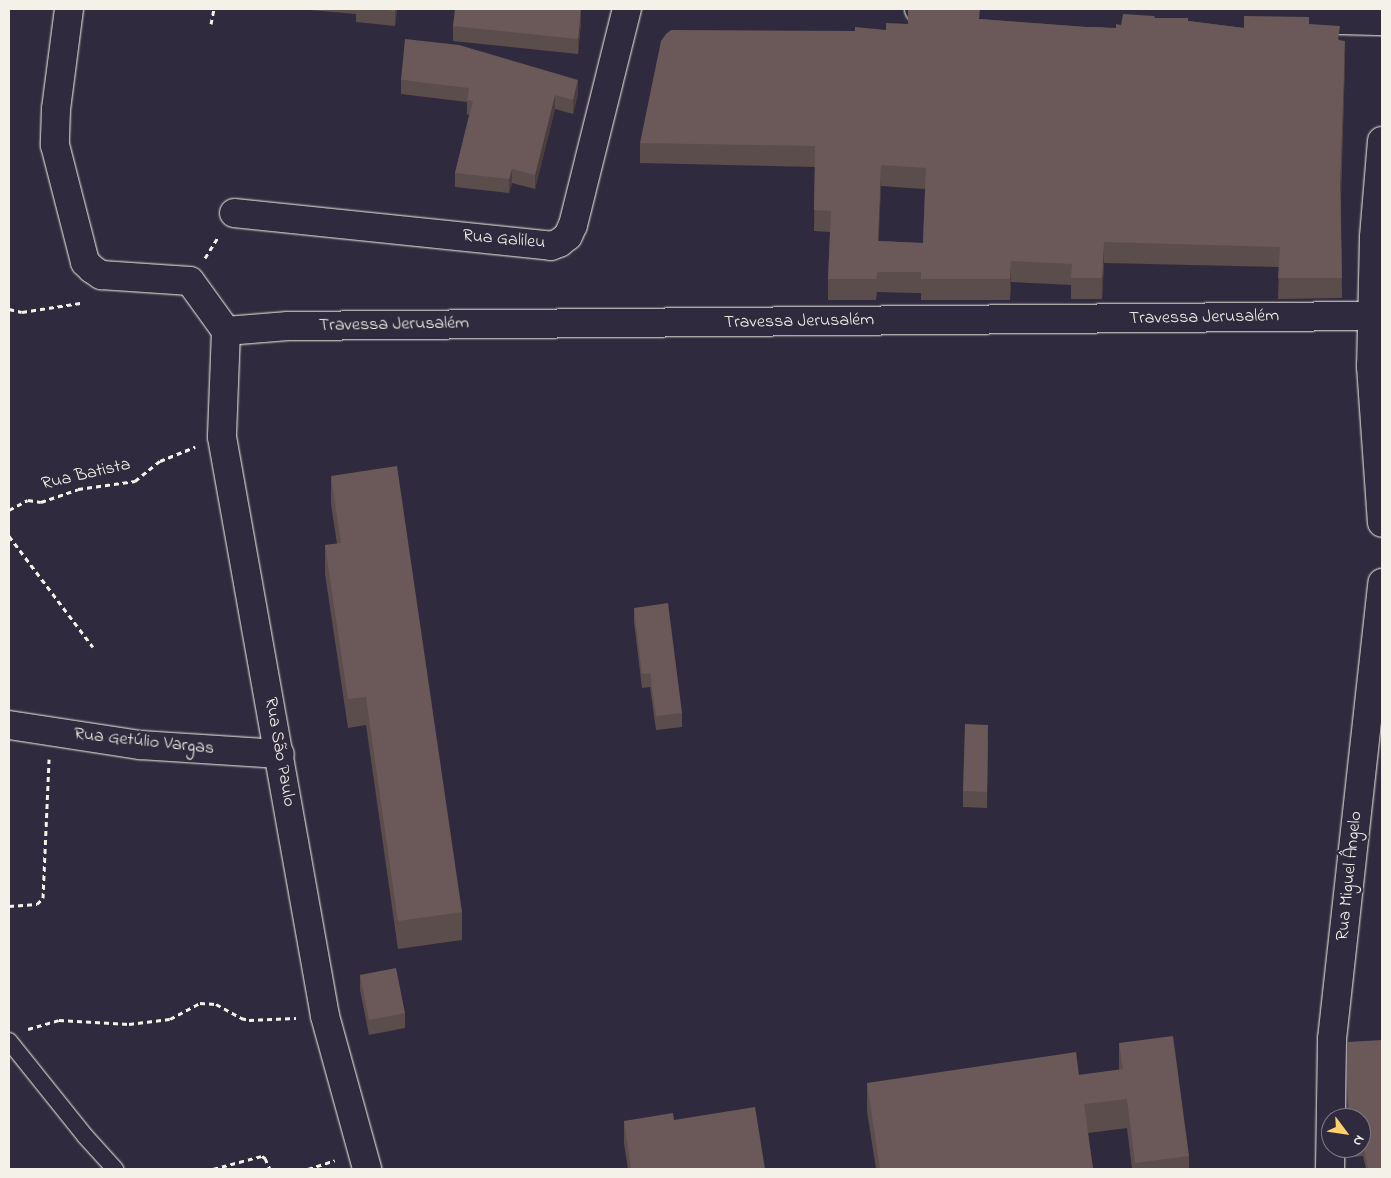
<!DOCTYPE html>
<meta charset="utf-8">
<style>
body{margin:0}
#map{position:relative;width:1391px;height:1178px;overflow:hidden;background:#2f2a3d;font-family:"Indie Flower",sans-serif}
div>[style]{position:absolute}
[style*='--x']{left:calc(var(--x)*1px);top:calc(var(--y)*1px);width:calc(var(--w)*1px);rotate:calc(var(--a)*1deg)}
.path>*{height:3px;margin-top:-1.5px;transform-origin:0;background:repeating-linear-gradient(90deg,#f4f1e8 0 5px,transparent 0 9px)}
.roads{filter:drop-shadow(0 0 1px #f4f1e8) drop-shadow(0 0 1px #f4f1e8)}
.lane>*{height:16px;margin:-8px;padding:0 8px;transform-origin:8px;border-radius:8px;background:#2f2a3d}
.street>*{height:28px;margin:-14px;padding:0 14px;transform-origin:14px;border-radius:14px;background:#2f2a3d}
.primary>*{height:28px;margin:-14px;padding:0 14px;transform-origin:14px;border-radius:14px;background:#2f2a3d}
.wall>*{inset:0;background:#5c4d4d}
.shaded-wall>*{inset:0;background:#4b3e3e}
.building>*{inset:0;background:#6b5959}
span{translate:-50% -50%;white-space:nowrap;text-align:center;line-height:1.15;-webkit-text-stroke:4.5px #2f2a3d;paint-order:stroke}
.street-label{font-size:18px;color:#f4f1e8}
.frame{position:absolute;inset:0;border:10px solid #f4f1e8;pointer-events:none}
.north{position:absolute;left:1321px;top:1108px;width:50px;height:50px;box-sizing:border-box;background:#2f2a3d;border:1px solid #7e7a81;border-radius:50%;rotate:121deg;font-size:14px;font-weight:700;line-height:20px;text-align:center;color:#f4f1e8}
.north::after{content:'';display:block;margin:auto;width:18px;height:22px;background:#ffd166;clip-path:polygon(50% 0,100% 100%,50% 72%,0 100%)}
</style>
<div id="map">
<div class="path">
<div style="--x:211;--y:24;--w:15;--a:-79"></div>
<div style="--x:205;--y:258;--w:26;--a:-58"></div>
<div style="--x:9;--y:309;--w:13;--a:13"></div>
<div style="--x:22;--y:312;--w:59;--a:-8.8"></div>
<div style="--x:9;--y:510;--w:21;--a:-28"></div>
<div style="--x:28;--y:500;--w:13;--a:9"></div>
<div style="--x:41;--y:502;--w:39;--a:-19"></div>
<div style="--x:78;--y:489;--w:58;--a:-8"></div>
<div style="--x:135;--y:481;--w:32;--a:-39"></div>
<div style="--x:160;--y:461;--w:38;--a:-22"></div>
<div style="--x:9;--y:536;--w:139;--a:52.9"></div>
<div style="--x:9;--y:906;--w:28;--a:-4"></div>
<div style="--x:37;--y:904;--w:8;--a:-45"></div>
<div style="--x:43;--y:898;--w:139;--a:-87.5"></div>
<div style="--x:28;--y:1029;--w:32;--a:-16"></div>
<div style="--x:59;--y:1020;--w:70;--a:3.3"></div>
<div style="--x:129;--y:1024;--w:41;--a:-7"></div>
<div style="--x:170;--y:1019;--w:34;--a:-28"></div>
<div style="--x:200;--y:1003;--w:16;--a:4"></div>
<div style="--x:216;--y:1004;--w:29;--a:29"></div>
<div style="--x:241;--y:1018;--w:8;--a:14"></div>
<div style="--x:249;--y:1020;--w:47;--a:-2.4"></div>
<div style="--x:213;--y:1169;--w:51;--a:-14.9"></div>
<div style="--x:262;--y:1156;--w:4;--a:34"></div>
<div style="--x:265;--y:1158;--w:12;--a:66"></div>
<div style="--x:308;--y:1169;--w:28;--a:-18"></div>
</div>
<div class="roads">
<div class="lane">
<div style="--x:9;--y:1041;--w:122;--a:51.3"></div>
<div style="--x:85;--y:1136;--w:45;--a:47.7"></div>
</div>
<div class="street">
<div style="--x:69;--y:9;--w:101;--a:97.4"></div>
<div style="--x:56;--y:109;--w:36;--a:92"></div>
<div style="--x:55;--y:145;--w:121;--a:75.6"></div>
<div style="--x:85;--y:262;--w:10;--a:45"></div>
<div style="--x:92;--y:269;--w:11;--a:34"></div>
<div style="--x:101;--y:275;--w:89;--a:3.9"></div>
<div style="--x:190;--y:281;--w:62;--a:54.2"></div>
<div style="--x:919;--y:9;--w:463;--a:1.5"></div>
<div style="--x:234;--y:213;--w:319;--a:5.9"></div>
<div style="--x:551;--y:246;--w:9;--a:-21"></div>
<div style="--x:559;--y:243;--w:11;--a:-38"></div>
<div style="--x:568;--y:236;--w:12;--a:-66"></div>
<div style="--x:573;--y:225;--w:223;--a:-76"></div>
<div style="--x:226;--y:331;--w:62;--a:-4.6"></div>
<div style="--x:288;--y:326;--w:1085;--a:-0.53"></div>
<div style="--x:226;--y:331;--w:106;--a:92.2"></div>
<div style="--x:222;--y:437;--w:588;--a:79.91"></div>
<div style="--x:325;--y:1016;--w:159;--a:74.6"></div>
<div style="--x:1371;--y:366;--w:157;--a:86"></div>
<div style="--x:9;--y:725;--w:133;--a:8.7"></div>
<div style="--x:140;--y:745;--w:140;--a:3.7"></div>
<div style="--x:1330;--y:1169;--w:130;--a:-89.1"></div>
<div style="--x:1332;--y:1039;--w:459;--a:-83.7"></div>
</div>
<div class="primary">
<div style="--x:1382;--y:141;--w:96;--a:94.8"></div>
<div style="--x:1374;--y:237;--w:129;--a:91.3"></div>
<div style="--x:1371;--y:366;--w:16;--a:45"></div>
</div>
</div>
<div class="wall">
<div style="clip-path:polygon(298px 9px,397px 9px,395px 26px,356px 22px,356px 14px)"></div>
<div style="clip-path:polygon(evenodd,1155px 18px,1188px 21px,1244px 28px,1309px 24px,1340px 40px,1345px 61px,1341px 200px,1342px 298px,1278px 299px,1279px 267px,1104px 263px,1102px 299px,1071px 299px,1071px 285px,1011px 282px,1010px 300px,921px 300px,921px 293px,877px 292px,876px 300px,828px 300px,828px 279px,830px 232px,814px 231px,815px 167px,640px 163px,640px 143px,855px 31px,886px 30px,908px 24px,980px 19px,1086px 27px,1116px 28px,1121px 25px,1155px 18px,881px 186px,925px 189px,923px 243px,878px 241px,881px 186px)"></div>
<div style="clip-path:polygon(581px 22px,578px 54px,453px 41px,453px 26px)"></div>
<div style="clip-path:polygon(401px 80px,578px 94px,573px 114px,555px 109px,535px 189px,512px 183px,509px 193px,455px 187px,455px 173px,469px 115px,467px 114px,467px 102px,401px 94px)"></div>
<div style="clip-path:polygon(331px 476px,462px 912px,462px 940px,398px 949px,366px 725px,348px 728px,325px 574px,325px 545px,337px 544px,331px 504px)"></div>
<div style="clip-path:polygon(634px 608px,682px 713px,682px 727px,656px 730px,650px 687px,642px 688px,634px 622px)"></div>
<div style="clip-path:polygon(988px 740px,987px 808px,963px 807px,963px 791px)"></div>
<div style="clip-path:polygon(360px 975px,405px 1013px,405px 1028px,369px 1035px,360px 990px)"></div>
<div style="clip-path:polygon(1347px 1042px,1382px 1169px,1366px 1169px,1363px 1156px,1351px 1157px,1350px 1148px,1361px 1148px,1361px 1118px,1348px 1118px,1347px 1093px)"></div>
<div style="clip-path:polygon(1119px 1043px,1189px 1156px,1189px 1169px,1132px 1169px,1127px 1128px,1088px 1133px,1093px 1169px,876px 1169px,867px 1111px,867px 1083px,1079px 1075px,1119px 1070px)"></div>
<div style="clip-path:polygon(674px 1120px,765px 1169px,628px 1169px,624px 1144px,624px 1121px)"></div>
</div>
<div class="shaded-wall">
<div style="clip-path:polygon(395px 9px,397px 9px,395px 26px)"></div>
<div style="clip-path:polygon(581px 9px,581px 22px,578px 54px,578px 39px)"></div>
<div style="clip-path:polygon(1345px 41px,1345px 61px,1340px 207px,1340px 186px)"></div>
<div style="clip-path:polygon(578px 80px,578px 94px,573px 114px,573px 100px)"></div>
<div style="clip-path:polygon(555px 95px,555px 109px,535px 189px,535px 175px)"></div>
<div style="clip-path:polygon(881px 165px,881px 186px,878px 262px,878px 241px)"></div>
<div style="clip-path:polygon(512px 169px,512px 183px,509px 193px,509px 179px)"></div>
<div style="clip-path:polygon(1104px 242px,1104px 263px,1102px 299px,1102px 278px)"></div>
<div style="clip-path:polygon(1011px 261px,1011px 282px,1010px 300px,1010px 279px)"></div>
</div>
<div class="building">
<div style="clip-path:polygon(378px 9px,395px 9px,395px 11px)"></div>
<div style="clip-path:polygon(455px 9px,581px 9px,578px 39px,453px 26px)"></div>
<div style="clip-path:polygon(evenodd,908px 9px,980px 9px,979px 19px,1086px 27px,1116px 28px,1116px 24px,1121px 25px,1123px 14px,1154px 16px,1155px 18px,1188px 18px,1188px 21px,1244px 28px,1244px 16px,1309px 17px,1309px 24px,1340px 26px,1338px 40px,1345px 41px,1340px 186px,1342px 278px,1278px 278px,1280px 247px,1104px 242px,1102px 278px,1071px 278px,1072px 264px,1011px 261px,1010px 279px,921px 279px,921px 272px,877px 272px,876px 279px,828px 279px,831px 211px,814px 210px,815px 146px,640px 143px,661px 41px,666px 34px,671px 30px,855px 31px,855px 27px,886px 30px,886px 23px,908px 24px,908px 9px,881px 165px,926px 168px,923px 243px,878px 241px,881px 165px)"></div>
<div style="clip-path:polygon(405px 39px,459px 45px,578px 80px,573px 100px,555px 95px,535px 175px,512px 169px,509px 179px,455px 173px,473px 101px,467px 100px,469px 88px,401px 80px)"></div>
<div style="clip-path:polygon(397px 466px,462px 912px,398px 921px,366px 697px,348px 699px,325px 545px,341px 543px,331px 476px)"></div>
<div style="clip-path:polygon(668px 603px,682px 713px,656px 716px,650px 673px,642px 674px,634px 608px)"></div>
<div style="clip-path:polygon(965px 724px,988px 725px,987px 792px,963px 791px)"></div>
<div style="clip-path:polygon(396px 968px,405px 1013px,369px 1020px,360px 975px)"></div>
<div style="clip-path:polygon(1173px 1036px,1189px 1156px,1135px 1163px,1127px 1099px,1084px 1104px,1093px 1169px,880px 1169px,867px 1083px,1076px 1052px,1079px 1075px,1123px 1069px,1119px 1043px)"></div>
<div style="clip-path:polygon(1382px 1040px,1382px 1169px,1368px 1169px,1363px 1141px,1361px 1141px,1361px 1118px,1349px 1118px,1347px 1078px,1347px 1042px)"></div>
<div style="clip-path:polygon(755px 1107px,765px 1169px,631px 1169px,624px 1121px,673px 1113px,674px 1120px)"></div>
</div>
<div class="street-label">
<span style="left:504px;top:240px;rotate:5deg">Rua Galileu</span>
<span style="left:1204px;top:318px;rotate:-1deg">Travessa Jerusalém</span>
<span style="left:799px;top:322px;rotate:-1deg">Travessa Jerusalém</span>
<span style="left:394px;top:325px;rotate:-1deg">Travessa Jerusalém</span>
<span style="left:86px;top:475px;rotate:-13deg">Rua Batista</span>
<span style="left:144px;top:742px;rotate:6deg">Rua Getúlio Vargas</span>
<span style="left:279px;top:752px;rotate:80deg">Rua São Paulo</span>
<span style="left:1350px;top:876px;rotate:-84deg">Rua Miguel Ângelo</span>
</div>
<div class="frame"></div>
<div class="north">N</div>
</div>
